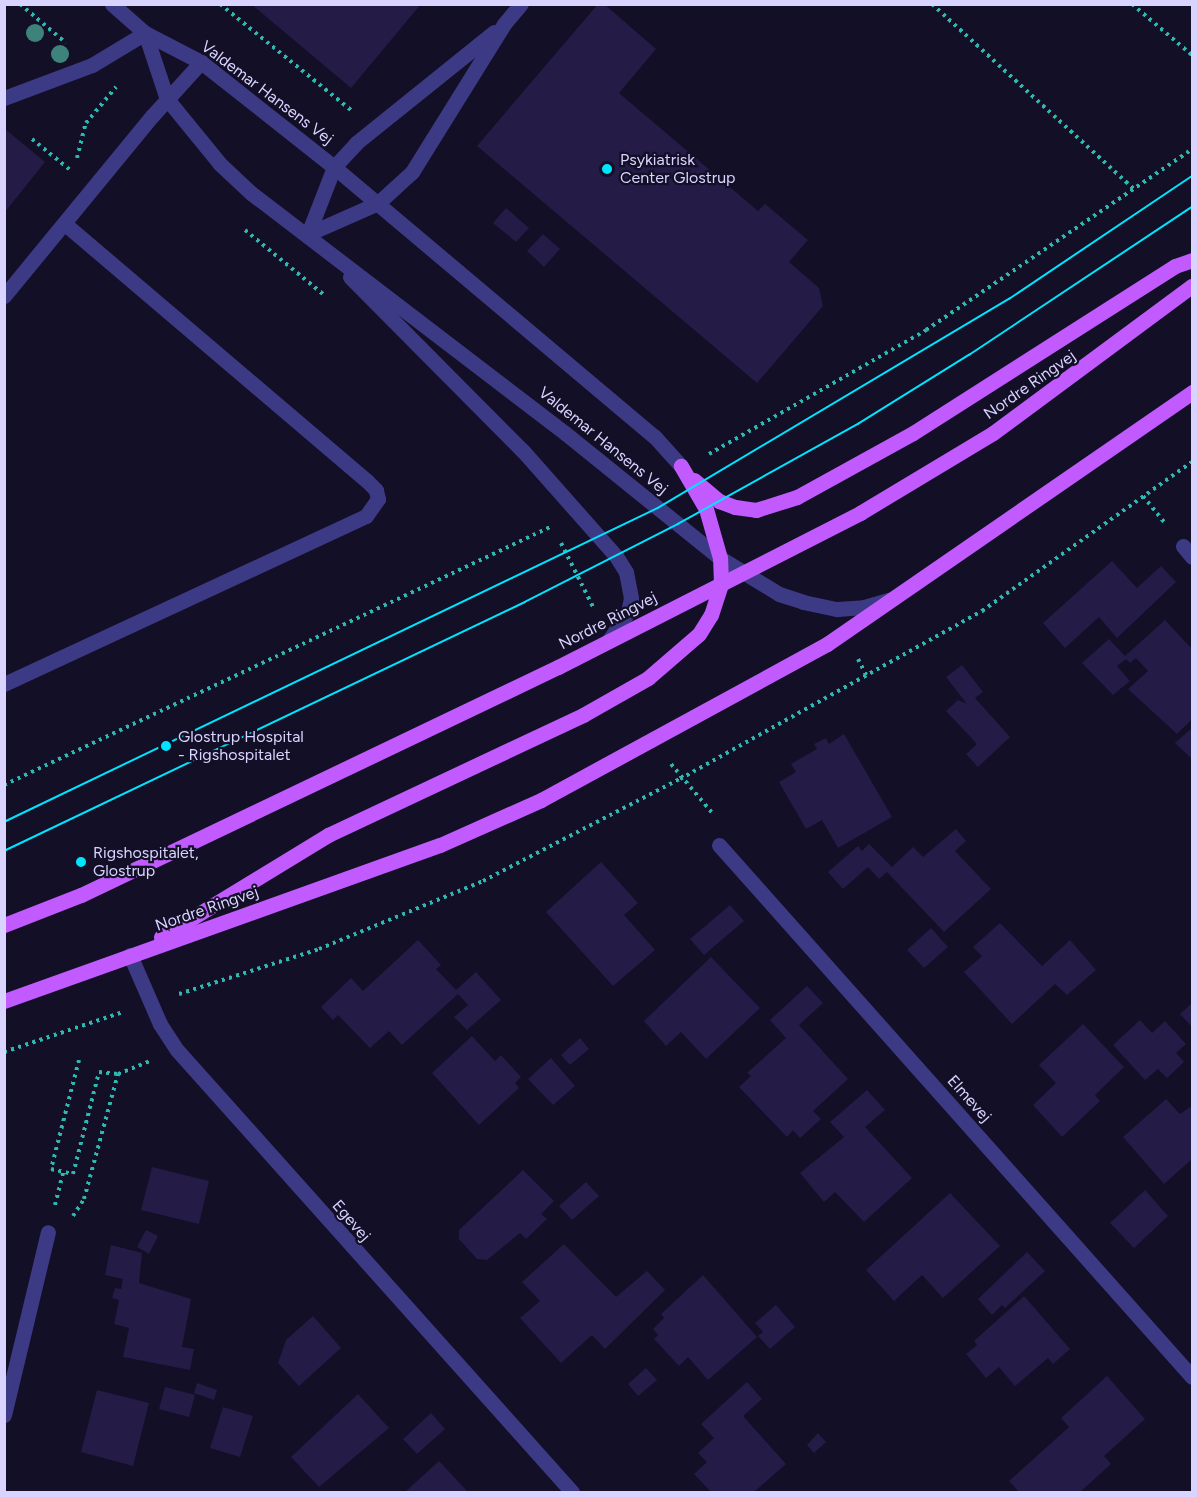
<!DOCTYPE html>
<style>
body{margin:0}
#map{position:relative;width:1197px;height:1497px;overflow:hidden;background:#130f26;font-family:Figtree,sans-serif}
div>[style]{position:absolute}
[style*='--x']{left:calc(var(--x)*1px);top:calc(var(--y)*1px);width:calc(var(--w)*1px);rotate:calc(var(--a)*1deg)}
.building>*{inset:0;background:#241b47}
.path>*{height:4px;margin-top:-2px;transform-origin:0;background:repeating-linear-gradient(90deg,#2fb8b0 0 3px,transparent 0 7.5px)}
.lane>*{height:15px;margin:-7.5px;padding:0 7.5px;transform-origin:7.5px;border-radius:7.5px;background:#3d3a85}
.street>*{height:15px;margin:-7.5px;padding:0 7.5px;transform-origin:7.5px;border-radius:7.5px;background:#3d3a85}
.primary>*{height:15px;margin:-7.5px;padding:0 7.5px;transform-origin:7.5px;border-radius:7.5px;background:#c25bff}
.tram>*{height:1.5px;margin:-0.75px;padding:0 0.75px;transform-origin:0.75px;border-radius:0.75px;background:#00e5ff}
.trees>*{width:18px;height:18px;margin:-9px;border-radius:50%;background:#3d827b}
.dots>*{width:16px;height:16px;translate:-50% -50%;box-sizing:border-box;border:3px solid #130f26;border-radius:50%}
span{translate:-50% -50%;white-space:nowrap;text-align:center;line-height:1.15;-webkit-text-stroke:4.5px #130f26;paint-order:stroke}
.street-label{font-size:16px;color:#d9d4ff}
.poi-label{font-size:16px;color:#d9d4ff}
.left{translate:0 -50%;text-align:left}
.frame{position:absolute;inset:0;border:6px solid #d9d4ff;pointer-events:none}
</style>
<div id="map">
<div class="building">
<div style="clip-path:polygon(251px 4px,421px 4px,351px 88px)"></div>
<div style="clip-path:polygon(598px 4px,604px 4px,656px 49px,619px 93px,758px 211px,765px 204px,808px 240px,789px 262px,819px 288px,823px 306px,757px 383px,477px 146px)"></div>
<div style="clip-path:polygon(5px 129px,45px 162px,5px 212px)"></div>
<div style="clip-path:polygon(506px 208px,529px 228px,516px 242px,493px 223px)"></div>
<div style="clip-path:polygon(543px 234px,560px 249px,544px 267px,527px 251px)"></div>
<div style="clip-path:polygon(1112px 561px,1137px 588px,1161px 566px,1176px 582px,1117px 638px,1099px 617px,1065px 648px,1043px 623px)"></div>
<div style="clip-path:polygon(1165px 620px,1192px 649px,1192px 719px,1177px 734px,1128px 689px,1148px 671px,1136px 658px,1130px 663px,1126px 659px,1117px 666px,1130px 681px,1113px 695px,1082px 663px,1109px 639px,1125px 656px)"></div>
<div style="clip-path:polygon(962px 665px,983px 692px,975px 698px,1010px 737px,978px 767px,966px 754px,977px 744px,946px 711px,958px 700px,967px 704px,946px 677px)"></div>
<div style="clip-path:polygon(1192px 728px,1192px 757px,1191px 758px,1175px 743px)"></div>
<div style="clip-path:polygon(844px 734px,892px 817px,838px 848px,822px 820px,806px 829px,779px 782px,796px 772px,791px 764px,817px 749px,814px 744px,826px 738px,829px 744px)"></div>
<div style="clip-path:polygon(956px 829px,966px 841px,955px 851px,991px 889px,944px 932px,887px 872px,879px 879px,868px 867px,843px 889px,828px 872px,858px 846px,862px 851px,869px 844px,892px 867px,913px 847px,923px 857px)"></div>
<div style="clip-path:polygon(601px 862px,638px 903px,624px 915px,655px 950px,613px 986px,546px 912px)"></div>
<div style="clip-path:polygon(730px 905px,744px 921px,704px 955px,690px 939px)"></div>
<div style="clip-path:polygon(1000px 923px,1042px 966px,1070px 940px,1096px 970px,1067px 995px,1055px 984px,1012px 1024px,964px 972px,982px 956px,973px 947px)"></div>
<div style="clip-path:polygon(931px 928px,948px 947px,924px 968px,907px 950px)"></div>
<div style="clip-path:polygon(418px 940px,441px 965px,436px 969px,456px 990px,476px 972px,501px 1000px,467px 1030px,454px 1017px,468px 1005px,458px 994px,402px 1045px,389px 1031px,370px 1048px,338px 1015px,333px 1020px,321px 1007px,351px 978px,363px 991px)"></div>
<div style="clip-path:polygon(711px 957px,760px 1008px,706px 1059px,681px 1032px,666px 1046px,644px 1021px)"></div>
<div style="clip-path:polygon(807px 986px,823px 1003px,799px 1025px,848px 1079px,813px 1111px,821px 1119px,800px 1138px,793px 1130px,787px 1137px,739px 1087px,751px 1076px,747px 1073px,786px 1038px,770px 1020px)"></div>
<div style="clip-path:polygon(1192px 1003px,1192px 1027px,1180px 1014px)"></div>
<div style="clip-path:polygon(1140px 1020px,1152px 1033px,1165px 1021px,1186px 1044px,1176px 1053px,1184px 1062px,1167px 1078px,1158px 1069px,1145px 1080px,1113px 1045px)"></div>
<div style="clip-path:polygon(1083px 1024px,1124px 1067px,1095px 1095px,1100px 1101px,1062px 1137px,1033px 1105px,1056px 1083px,1039px 1065px)"></div>
<div style="clip-path:polygon(472px 1036px,495px 1061px,501px 1055px,521px 1077px,515px 1083px,519px 1088px,479px 1125px,432px 1073px)"></div>
<div style="clip-path:polygon(580px 1038px,589px 1049px,570px 1065px,561px 1055px)"></div>
<div style="clip-path:polygon(551px 1058px,575px 1086px,553px 1105px,528px 1079px)"></div>
<div style="clip-path:polygon(867px 1090px,885px 1110px,865px 1127px,912px 1178px,864px 1222px,835px 1192px,824px 1202px,800px 1173px,844px 1137px,830px 1122px)"></div>
<div style="clip-path:polygon(1166px 1099px,1180px 1114px,1192px 1106px,1192px 1159px,1164px 1184px,1123px 1137px)"></div>
<div style="clip-path:polygon(152px 1167px,209px 1181px,199px 1224px,141px 1210px)"></div>
<div style="clip-path:polygon(523px 1170px,554px 1201px,541px 1214px,547px 1219px,526px 1239px,520px 1233px,487px 1260px,477px 1259px,459px 1239px,459px 1230px)"></div>
<div style="clip-path:polygon(586px 1182px,599px 1196px,572px 1220px,559px 1206px)"></div>
<div style="clip-path:polygon(1145px 1190px,1168px 1216px,1134px 1248px,1110px 1223px)"></div>
<div style="clip-path:polygon(950px 1193px,1000px 1246px,943px 1298px,922px 1275px,894px 1301px,866px 1270px)"></div>
<div style="clip-path:polygon(146px 1230px,158px 1236px,149px 1254px,137px 1247px)"></div>
<div style="clip-path:polygon(564px 1244px,616px 1297px,647px 1271px,665px 1290px,605px 1349px,592px 1335px,561px 1363px,520px 1318px,540px 1301px,522px 1282px)"></div>
<div style="clip-path:polygon(111px 1245px,142px 1253px,139px 1283px,191px 1299px,182px 1347px,194px 1349px,190px 1370px,123px 1357px,129px 1328px,114px 1324px,119px 1300px,112px 1298px,115px 1288px,121px 1289px,123px 1279px,105px 1275px)"></div>
<div style="clip-path:polygon(1027px 1252px,1045px 1271px,1005px 1308px,1002px 1305px,992px 1315px,978px 1299px)"></div>
<div style="clip-path:polygon(703px 1275px,757px 1337px,708px 1380px,688px 1357px,679px 1366px,654px 1339px,658px 1335px,653px 1329px,664px 1318px,661px 1314px)"></div>
<div style="clip-path:polygon(1024px 1296px,1070px 1349px,1053px 1364px,1048px 1358px,1015px 1386px,999px 1367px,986px 1378px,966px 1354px,977px 1345px,974px 1341px)"></div>
<div style="clip-path:polygon(776px 1305px,795px 1327px,770px 1349px,758px 1336px,763px 1332px,755px 1323px)"></div>
<div style="clip-path:polygon(313px 1316px,341px 1348px,299px 1386px,278px 1363px,286px 1340px)"></div>
<div style="clip-path:polygon(646px 1368px,657px 1380px,638px 1396px,628px 1384px)"></div>
<div style="clip-path:polygon(1107px 1376px,1145px 1419px,1104px 1456px,1111px 1464px,1080px 1492px,1019px 1492px,1009px 1481px,1069px 1427px,1061px 1418px)"></div>
<div style="clip-path:polygon(747px 1382px,762px 1399px,743px 1416px,786px 1464px,754px 1492px,711px 1492px,694px 1474px,707px 1462px,698px 1453px,714px 1438px,701px 1424px)"></div>
<div style="clip-path:polygon(197px 1383px,217px 1390px,214px 1400px,194px 1393px)"></div>
<div style="clip-path:polygon(165px 1387px,195px 1395px,189px 1417px,159px 1409px)"></div>
<div style="clip-path:polygon(97px 1390px,149px 1403px,133px 1466px,81px 1452px)"></div>
<div style="clip-path:polygon(358px 1394px,389px 1428px,319px 1487px,291px 1457px)"></div>
<div style="clip-path:polygon(223px 1407px,253px 1416px,240px 1457px,210px 1448px)"></div>
<div style="clip-path:polygon(431px 1413px,445px 1429px,417px 1454px,403px 1439px)"></div>
<div style="clip-path:polygon(818px 1433px,826px 1442px,814px 1453px,807px 1445px)"></div>
<div style="clip-path:polygon(439px 1461px,468px 1492px,405px 1492px)"></div>
</div>
<div class="path">
<div style="--x:20;--y:4;--w:60;--a:40.3"></div>
<div style="--x:220;--y:4;--w:169;--a:39"></div>
<div style="--x:932;--y:4;--w:273;--a:42.5"></div>
<div style="--x:1132;--y:4;--w:79;--a:40.4"></div>
<div style="--x:32;--y:139;--w:48;--a:39"></div>
<div style="--x:77;--y:158;--w:36;--a:-76"></div>
<div style="--x:86;--y:123;--w:47;--a:-50.2"></div>
<div style="--x:245;--y:230;--w:101;--a:39.4"></div>
<div style="--x:709;--y:454;--w:250;--a:-29.7"></div>
<div style="--x:926;--y:330;--w:322;--a:-34.2"></div>
<div style="--x:1143;--y:496;--w:36;--a:51"></div>
<div style="--x:561;--y:543;--w:74;--a:63.4"></div>
<div style="--x:858;--y:659;--w:20;--a:63"></div>
<div style="--x:671;--y:764;--w:67;--a:49.9"></div>
<div style="--x:4;--y:785;--w:604;--a:-25.29"></div>
<div style="--x:179;--y:994;--w:147;--a:-17.8"></div>
<div style="--x:319;--y:949;--w:178;--a:-22.5"></div>
<div style="--x:483;--y:881;--w:222;--a:-27.4"></div>
<div style="--x:680;--y:779;--w:346;--a:-29.1"></div>
<div style="--x:982;--y:611;--w:257;--a:-35.4"></div>
<div style="--x:4;--y:1052;--w:126;--a:-18.6"></div>
<div style="--x:79;--y:1060;--w:113;--a:104.4"></div>
<div style="--x:51;--y:1169;--w:23;--a:13"></div>
<div style="--x:73;--y:1174;--w:105;--a:-75.7"></div>
<div style="--x:99;--y:1072;--w:19;--a:6"></div>
<div style="--x:55;--y:1205;--w:34;--a:-76"></div>
<div style="--x:73;--y:1216;--w:20;--a:-57"></div>
<div style="--x:84;--y:1199;--w:130;--a:-74.8"></div>
<div style="--x:118;--y:1074;--w:35;--a:-22"></div>
</div>
<div class="lane">
<div style="--x:4;--y:98;--w:94;--a:-20.6"></div>
<div style="--x:92;--y:65;--w:62;--a:-31.1"></div>
<div style="--x:4;--y:296;--w:233;--a:-50.6"></div>
<div style="--x:152;--y:116;--w:73;--a:-47.8"></div>
<div style="--x:4;--y:684;--w:399;--a:-24.9"></div>
<div style="--x:366;--y:516;--w:21;--a:-55"></div>
<div style="--x:378;--y:499;--w:9;--a:-103"></div>
<div style="--x:376;--y:490;--w:13;--a:-135"></div>
<div style="--x:367;--y:481;--w:397;--a:-139.6"></div>
</div>
<div class="street">
<div style="--x:112;--y:4;--w:44;--a:41.3"></div>
<div style="--x:145;--y:33;--w:63;--a:27.4"></div>
<div style="--x:201;--y:62;--w:169;--a:38.3"></div>
<div style="--x:334;--y:167;--w:418;--a:40.1"></div>
<div style="--x:654;--y:436;--w:40;--a:48"></div>
<div style="--x:145;--y:33;--w:70;--a:71.6"></div>
<div style="--x:167;--y:99;--w:84;--a:50.8"></div>
<div style="--x:220;--y:164;--w:42;--a:43.1"></div>
<div style="--x:251;--y:193;--w:395;--a:37.4"></div>
<div style="--x:565;--y:433;--w:199;--a:38.9"></div>
<div style="--x:720;--y:558;--w:69;--a:31.4"></div>
<div style="--x:779;--y:594;--w:25;--a:18"></div>
<div style="--x:803;--y:602;--w:35;--a:12"></div>
<div style="--x:837;--y:609;--w:27;--a:-4"></div>
<div style="--x:864;--y:607;--w:26;--a:-16"></div>
<div style="--x:308;--y:234;--w:77;--a:-23.9"></div>
<div style="--x:378;--y:203;--w:46;--a:-42.4"></div>
<div style="--x:412;--y:172;--w:174;--a:-58.1"></div>
<div style="--x:504;--y:24;--w:26;--a:-50"></div>
<div style="--x:308;--y:234;--w:72;--a:-68.8"></div>
<div style="--x:334;--y:167;--w:33;--a:-47"></div>
<div style="--x:356;--y:143;--w:177;--a:-38.8"></div>
<div style="--x:350;--y:277;--w:245;--a:45.2"></div>
<div style="--x:523;--y:451;--w:140;--a:48.5"></div>
<div style="--x:616;--y:556;--w:19;--a:58"></div>
<div style="--x:626;--y:572;--w:26;--a:79"></div>
<div style="--x:631;--y:598;--w:14;--a:102"></div>
<div style="--x:628;--y:612;--w:34;--a:124"></div>
<div style="--x:1183;--y:546;--w:14;--a:51"></div>
<div style="--x:719;--y:845;--w:712;--a:48.36"></div>
<div style="--x:130;--y:955;--w:75;--a:66.5"></div>
<div style="--x:160;--y:1024;--w:31;--a:57"></div>
<div style="--x:177;--y:1050;--w:593;--a:48.21"></div>
<div style="--x:4;--y:1415;--w:188;--a:-76.5"></div>
</div>
<div class="primary">
<div style="--x:694;--y:480;--w:33;--a:40"></div>
<div style="--x:719;--y:501;--w:17;--a:21"></div>
<div style="--x:735;--y:507;--w:21;--a:8"></div>
<div style="--x:756;--y:510;--w:43;--a:-17.6"></div>
<div style="--x:797;--y:497;--w:132;--a:-28.9"></div>
<div style="--x:913;--y:433;--w:311;--a:-32.5"></div>
<div style="--x:1175;--y:266;--w:18;--a:-19"></div>
<div style="--x:4;--y:925;--w:83;--a:-21.3"></div>
<div style="--x:81;--y:895;--w:529;--a:-25.55"></div>
<div style="--x:558;--y:667;--w:339;--a:-27"></div>
<div style="--x:860;--y:513;--w:155;--a:-31"></div>
<div style="--x:993;--y:433;--w:247;--a:-36.5"></div>
<div style="--x:161;--y:937;--w:196;--a:-31.4"></div>
<div style="--x:328;--y:835;--w:282;--a:-25.2"></div>
<div style="--x:583;--y:715;--w:75;--a:-29.6"></div>
<div style="--x:648;--y:678;--w:67;--a:-40.8"></div>
<div style="--x:699;--y:634;--w:22;--a:-58"></div>
<div style="--x:711;--y:615;--w:33;--a:-72"></div>
<div style="--x:721;--y:584;--w:26;--a:-92"></div>
<div style="--x:720;--y:558;--w:51;--a:-105.9"></div>
<div style="--x:706;--y:509;--w:50;--a:-120.2"></div>
<div style="--x:4;--y:1001;--w:463;--a:-19.7"></div>
<div style="--x:440;--y:845;--w:111;--a:-24"></div>
<div style="--x:541;--y:800;--w:326;--a:-28.6"></div>
<div style="--x:827;--y:644;--w:444;--a:-34.6"></div>
</div>
<div class="tram">
<div style="--x:4;--y:822;--w:725;--a:-25.65"></div>
<div style="--x:658;--y:508;--w:409;--a:-30.8"></div>
<div style="--x:1009;--y:299;--w:220;--a:-33.9"></div>
<div style="--x:4;--y:851;--w:577;--a:-25.54"></div>
<div style="--x:525;--y:602;--w:172;--a:-27"></div>
<div style="--x:678;--y:524;--w:206;--a:-29.1"></div>
<div style="--x:858;--y:424;--w:131;--a:-31.9"></div>
<div style="--x:969;--y:355;--w:268;--a:-33.6"></div>
</div>
<div class="trees">
<div style="left:35px;top:33px"></div>
<div style="left:60px;top:54px"></div>
</div>
<div class="dots">
<div style="left:607px;top:169px;background:#00e5ff"></div>
<div style="left:166px;top:746px;background:#00e5ff"></div>
<div style="left:81px;top:862px;background:#00e5ff"></div>
</div>
<div class="street-label">
<span style="left:267px;top:93px;rotate:37deg">Valdemar Hansens Vej</span>
<span style="left:1030px;top:385px;rotate:-35deg">Nordre Ringvej</span>
<span style="left:603px;top:441px;rotate:39deg">Valdemar Hansens Vej</span>
<span style="left:608px;top:621px;rotate:-27deg">Nordre Ringvej</span>
<span style="left:207px;top:909px;rotate:-19deg">Nordre Ringvej</span>
<span style="left:969px;top:1099px;rotate:48deg">Elmevej</span>
<span style="left:351px;top:1221px;rotate:49deg">Egevej</span>
</div>
<div class="poi-label">
<span class="left" style="left:620px;top:169px">Psykiatrisk<br>Center Glostrup</span>
<span class="left" style="left:178px;top:746px">Glostrup Hospital<br>- Rigshospitalet</span>
<span class="left" style="left:93px;top:862px">Rigshospitalet,<br>Glostrup</span>
</div>
<div class="frame"></div>
</div>
